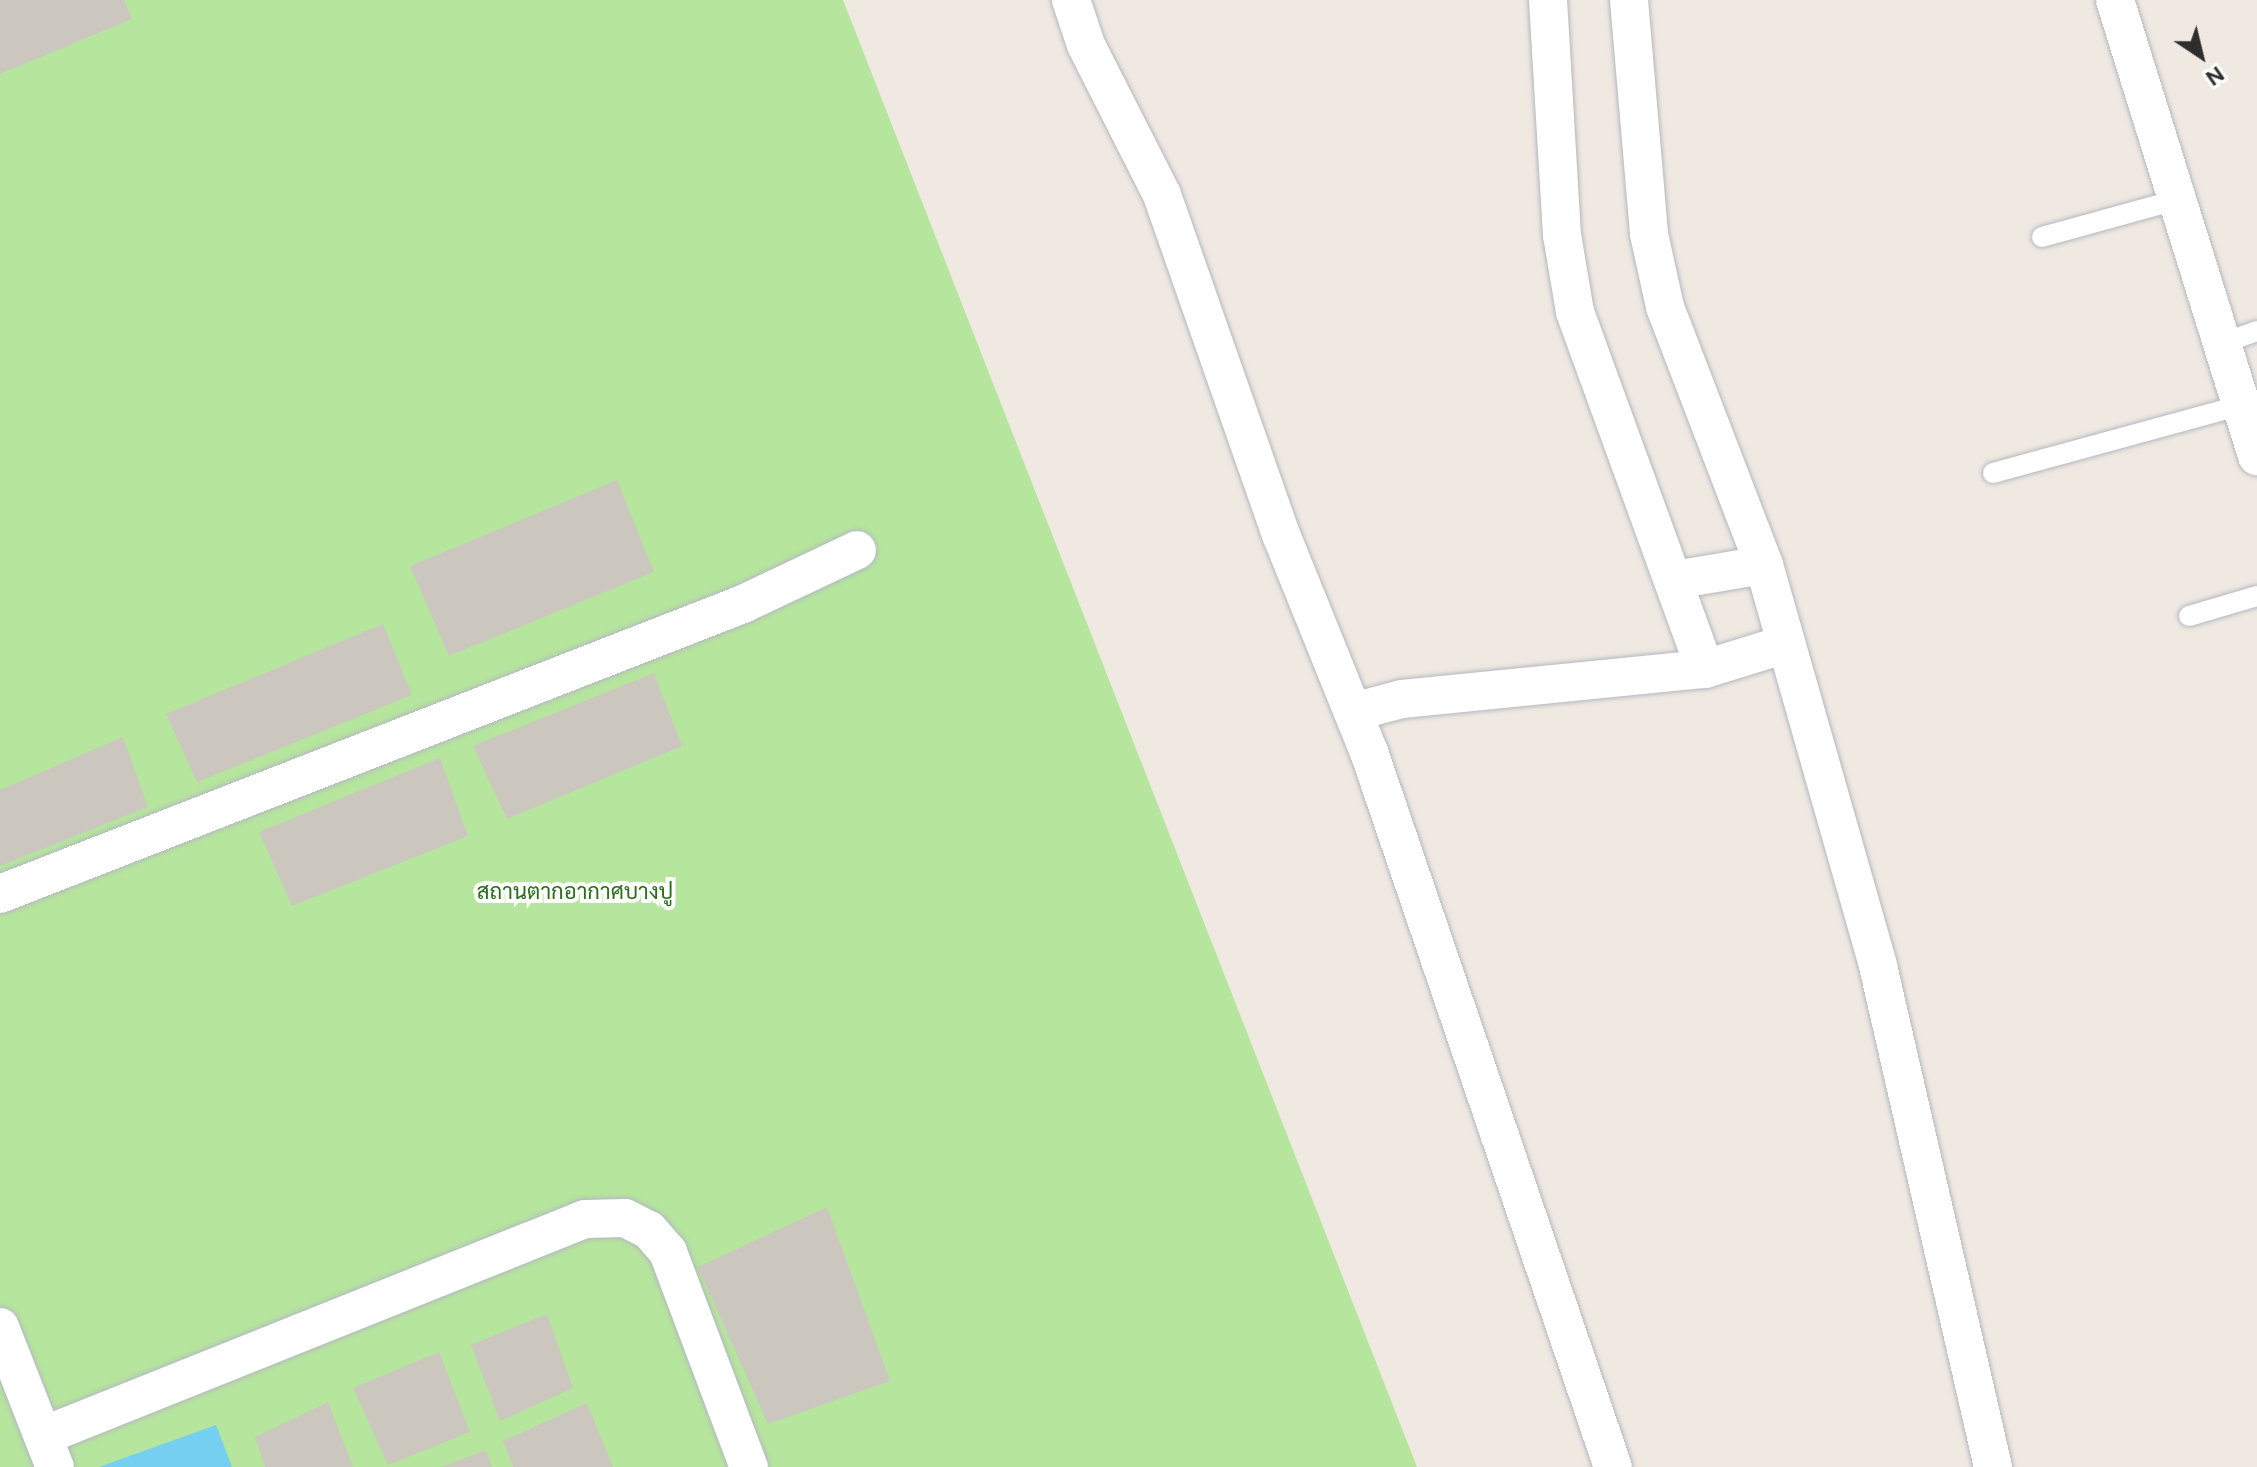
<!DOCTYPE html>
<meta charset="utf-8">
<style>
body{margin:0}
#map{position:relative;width:2257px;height:1467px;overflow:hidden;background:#efe9e1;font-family:"DM Sans",Sarabun,sans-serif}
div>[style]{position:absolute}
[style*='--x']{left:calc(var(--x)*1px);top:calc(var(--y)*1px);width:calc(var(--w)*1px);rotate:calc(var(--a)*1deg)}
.green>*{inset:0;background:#b6e59e}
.water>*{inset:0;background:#75cff0}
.building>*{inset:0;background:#cbc7bf}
.roads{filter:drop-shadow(0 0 2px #b4b7c1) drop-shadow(0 0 2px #b4b7c1)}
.lane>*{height:20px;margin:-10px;padding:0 10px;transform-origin:10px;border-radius:10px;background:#fff}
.street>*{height:38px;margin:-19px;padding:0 19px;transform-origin:19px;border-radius:19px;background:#fff}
span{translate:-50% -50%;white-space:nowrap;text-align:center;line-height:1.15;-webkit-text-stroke:8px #fff;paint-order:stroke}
.park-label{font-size:22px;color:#2c6e1b}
.north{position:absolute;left:2161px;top:16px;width:80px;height:80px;-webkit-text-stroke:6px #fff;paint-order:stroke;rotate:145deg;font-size:22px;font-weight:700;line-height:32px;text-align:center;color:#2e2e2e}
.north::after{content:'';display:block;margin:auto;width:28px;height:36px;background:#2e2e2e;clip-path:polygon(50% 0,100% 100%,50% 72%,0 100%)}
</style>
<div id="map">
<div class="green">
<div style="clip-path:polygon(0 0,843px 0,1417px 1467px,0 1467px)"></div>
</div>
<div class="water">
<div style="clip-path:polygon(216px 1425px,232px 1467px,99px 1467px)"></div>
</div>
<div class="building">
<div style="clip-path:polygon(0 0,124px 0,132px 19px,0 74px)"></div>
<div style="clip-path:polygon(617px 480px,654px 572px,449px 656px,410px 566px)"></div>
<div style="clip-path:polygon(383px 624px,412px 695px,197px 782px,166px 714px)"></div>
<div style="clip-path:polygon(654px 673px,682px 746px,507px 819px,473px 746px)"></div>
<div style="clip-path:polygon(123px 737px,148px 807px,0 866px,0 790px)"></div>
<div style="clip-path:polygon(440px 758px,468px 836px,292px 906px,259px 832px)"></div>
<div style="clip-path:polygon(827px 1207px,890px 1381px,768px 1424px,698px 1267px)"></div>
<div style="clip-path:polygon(547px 1314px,573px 1388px,500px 1421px,471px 1345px)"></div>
<div style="clip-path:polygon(439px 1352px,470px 1432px,388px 1465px,353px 1388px)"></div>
<div style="clip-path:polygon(328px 1402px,353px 1467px,265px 1467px,255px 1437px)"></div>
<div style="clip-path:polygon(587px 1403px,613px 1467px,513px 1467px,503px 1441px)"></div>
<div style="clip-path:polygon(486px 1450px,492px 1467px,441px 1467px)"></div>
</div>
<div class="roads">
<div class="lane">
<div style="--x:2042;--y:237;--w:139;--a:-15.4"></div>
<div style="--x:2221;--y:344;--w:38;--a:-20"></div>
<div style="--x:1993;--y:473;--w:257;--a:-15.3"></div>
<div style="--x:2189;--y:616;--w:71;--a:-16.4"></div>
</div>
<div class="street">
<div style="--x:1071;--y:0;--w:47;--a:71.6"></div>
<div style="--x:1086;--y:45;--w:168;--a:63.1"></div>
<div style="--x:1162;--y:195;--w:362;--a:70.7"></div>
<div style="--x:1282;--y:537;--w:232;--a:68"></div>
<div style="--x:1369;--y:752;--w:755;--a:71.16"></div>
<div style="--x:1548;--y:0;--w:235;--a:86.6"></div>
<div style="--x:1562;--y:235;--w:78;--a:80.4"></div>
<div style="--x:1575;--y:312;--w:380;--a:70"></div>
<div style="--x:1629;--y:0;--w:235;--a:85.1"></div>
<div style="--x:1649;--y:234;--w:75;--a:77.6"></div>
<div style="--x:1665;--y:307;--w:276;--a:69"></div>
<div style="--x:1764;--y:565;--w:417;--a:74.1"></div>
<div style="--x:1878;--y:966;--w:514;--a:77.07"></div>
<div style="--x:2115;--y:0;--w:478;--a:72.7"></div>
<div style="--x:1674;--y:580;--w:91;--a:-9.5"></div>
<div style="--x:1353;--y:712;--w:51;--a:-14.9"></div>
<div style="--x:1402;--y:699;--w:304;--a:-5.7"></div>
<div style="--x:1705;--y:669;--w:85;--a:-17.2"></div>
<div style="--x:0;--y:894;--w:798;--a:-21.32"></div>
<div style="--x:743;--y:604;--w:126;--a:-25.3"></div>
<div style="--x:0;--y:1327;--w:150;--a:68.6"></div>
<div style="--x:43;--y:1436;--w:584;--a:-21.82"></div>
<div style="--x:585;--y:1219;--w:40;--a:-1.4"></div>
<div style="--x:625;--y:1218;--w:27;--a:27"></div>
<div style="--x:649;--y:1230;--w:29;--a:49"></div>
<div style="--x:668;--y:1252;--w:230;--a:69.4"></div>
</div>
</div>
<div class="park-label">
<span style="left:575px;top:892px">สถานตากอากาศบางปู</span>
</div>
<div class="north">N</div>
</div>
